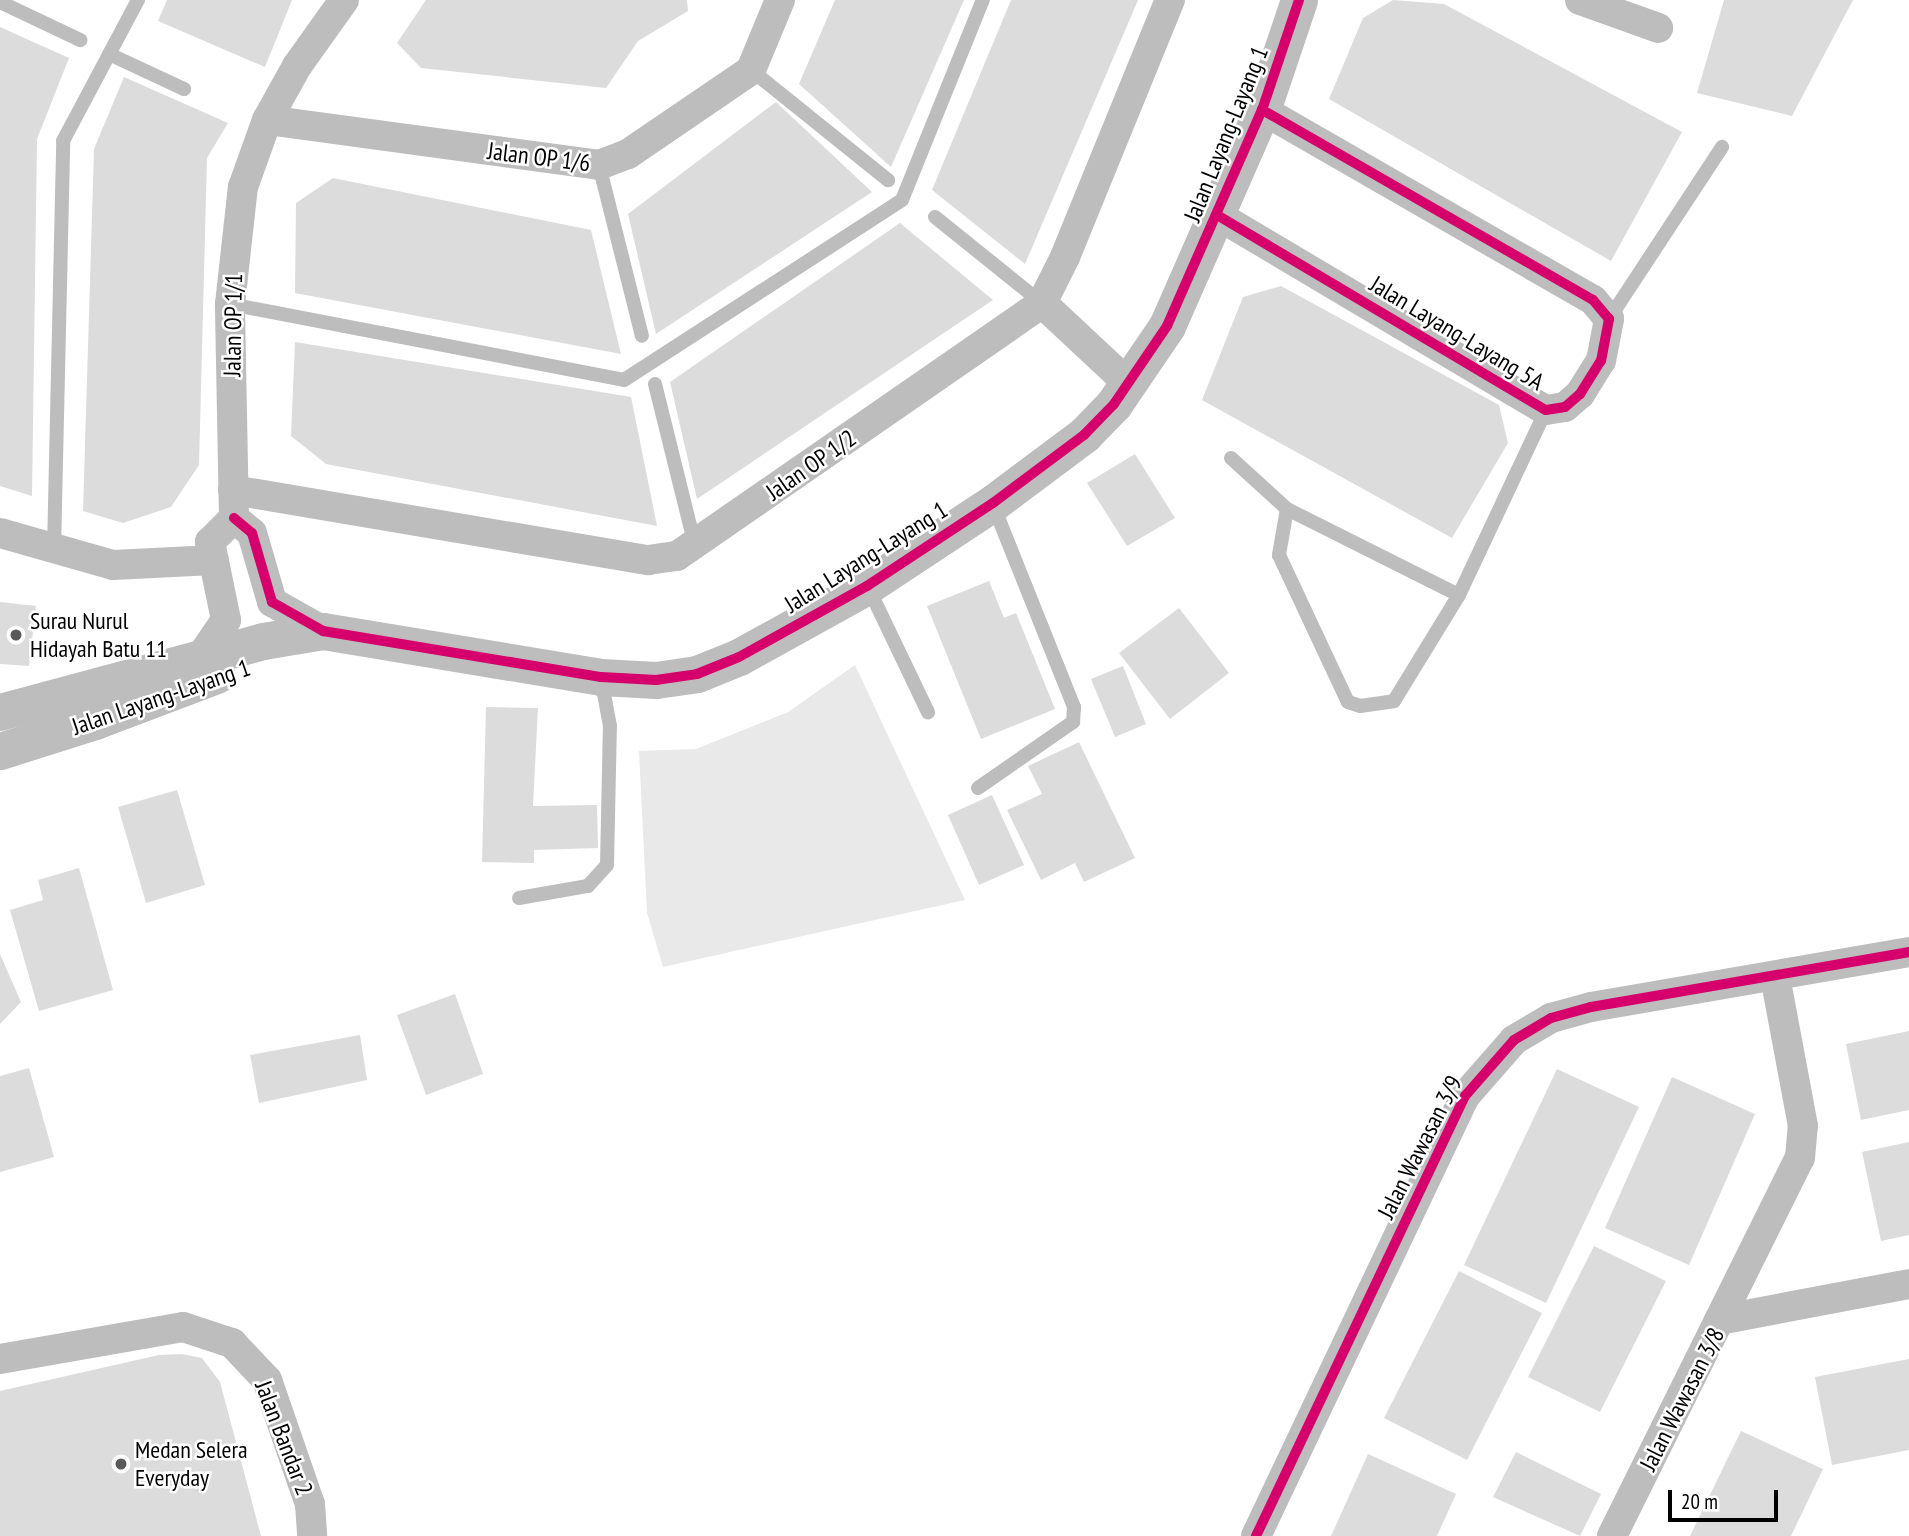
<!DOCTYPE html>
<style>
body{margin:0}
#map{position:relative;width:1909px;height:1536px;overflow:hidden;background:#fff;font-family:"PT Sans Narrow",sans-serif}
div>[style]{position:absolute}
[style*='--x']{left:calc(var(--x)*1px);top:calc(var(--y)*1px);width:calc(var(--w)*1px);rotate:calc(var(--a)*1deg)}
.green>*{inset:0;background:#e9e9e9}
.building>*{inset:0;background:#dcdcdc}
.service>*{height:14px;margin:-7px;padding:0 7px;transform-origin:7px;border-radius:7px;background:#bdbdbd}
.minor>*{height:30px;margin:-15px;padding:0 15px;transform-origin:15px;border-radius:15px;background:#bdbdbd}
.tertiary>*{height:37px;margin:-18.5px;padding:0 18.5px;transform-origin:18.5px;border-radius:18.5px;background:#bdbdbd}
.cycleway>*{height:10px;margin:-5px;padding:0 5px;transform-origin:5px;border-radius:5px;background:#d6006c}
.dots>*{width:19px;height:19px;translate:-50% -50%;box-sizing:border-box;border:4px solid #fff;border-radius:50%}
span{translate:-50% -50%;white-space:nowrap;text-align:center;line-height:1.15;-webkit-text-stroke:5px #fff;paint-order:stroke}
.street-label{font-size:24px;color:#000}
.poi-label{font-size:24px;color:#000}
.left{translate:0 -50%;text-align:left}
.scale{position:absolute;left:1668px;top:1490px;width:110px;height:32px;box-sizing:border-box;border:4px solid #000;border-top:0;padding-left:9px;font-size:21px;line-height:24px;white-space:nowrap;color:#000;-webkit-text-stroke:5px #fff;paint-order:stroke}
</style>
<div id="map">
<div class="green">
<div style="clip-path:polygon(855px 665px,965px 900px,663px 967px,647px 913px,639px 751px,696px 749px,788px 712px)"></div>
</div>
<div class="building">
<div style="clip-path:polygon(167px 0,292px 0,265px 67px,158px 21px)"></div>
<div style="clip-path:polygon(426px 0,687px 0,688px 11px,638px 41px,606px 88px,421px 68px,397px 43px)"></div>
<div style="clip-path:polygon(835px 0,964px 0,891px 167px,799px 84px)"></div>
<div style="clip-path:polygon(1011px 0,1138px 0,1025px 264px,932px 190px)"></div>
<div style="clip-path:polygon(1393px 0,1444px 4px,1682px 132px,1611px 261px,1329px 99px,1363px 18px)"></div>
<div style="clip-path:polygon(1724px 0,1853px 0,1792px 116px,1697px 93px)"></div>
<div style="clip-path:polygon(0 27px,69px 58px,37px 139px,32px 496px,0 486px)"></div>
<div style="clip-path:polygon(124px 77px,228px 123px,207px 158px,199px 465px,171px 507px,123px 523px,83px 511px,94px 149px)"></div>
<div style="clip-path:polygon(776px 102px,872px 192px,656px 334px,628px 214px)"></div>
<div style="clip-path:polygon(333px 178px,591px 230px,621px 354px,295px 293px,296px 203px)"></div>
<div style="clip-path:polygon(900px 223px,993px 300px,697px 499px,670px 382px)"></div>
<div style="clip-path:polygon(1281px 286px,1499px 405px,1508px 443px,1452px 538px,1202px 400px,1243px 297px)"></div>
<div style="clip-path:polygon(295px 342px,631px 397px,657px 526px,326px 464px,291px 436px)"></div>
<div style="clip-path:polygon(1135px 454px,1175px 518px,1127px 546px,1087px 483px)"></div>
<div style="clip-path:polygon(989px 581px,1004px 618px,1016px 613px,1055px 709px,981px 739px,927px 606px)"></div>
<div style="clip-path:polygon(0 602px,36px 606px,29px 666px,0 664px)"></div>
<div style="clip-path:polygon(1179px 608px,1229px 673px,1170px 719px,1119px 653px)"></div>
<div style="clip-path:polygon(1123px 666px,1146px 724px,1115px 737px,1091px 679px)"></div>
<div style="clip-path:polygon(486px 707px,538px 708px,533px 806px,597px 805px,598px 848px,534px 850px,534px 863px,482px 862px)"></div>
<div style="clip-path:polygon(1079px 742px,1135px 858px,1084px 882px,1075px 863px,1041px 880px,1007px 810px,1042px 794px,1028px 766px)"></div>
<div style="clip-path:polygon(177px 790px,205px 885px,146px 903px,118px 807px)"></div>
<div style="clip-path:polygon(992px 795px,1024px 865px,979px 885px,948px 815px)"></div>
<div style="clip-path:polygon(79px 868px,113px 990px,39px 1011px,10px 910px,43px 900px,38px 880px)"></div>
<div style="clip-path:polygon(0 954px,21px 1002px,0 1024px)"></div>
<div style="clip-path:polygon(455px 994px,483px 1074px,426px 1095px,397px 1015px)"></div>
<div style="clip-path:polygon(1909px 1031px,1909px 1110px,1861px 1120px,1846px 1044px)"></div>
<div style="clip-path:polygon(360px 1035px,367px 1080px,259px 1103px,250px 1055px)"></div>
<div style="clip-path:polygon(29px 1068px,54px 1157px,0 1172px,0 1076px)"></div>
<div style="clip-path:polygon(1557px 1069px,1639px 1107px,1546px 1303px,1464px 1265px)"></div>
<div style="clip-path:polygon(1672px 1077px,1755px 1114px,1689px 1265px,1605px 1228px)"></div>
<div style="clip-path:polygon(1909px 1142px,1909px 1235px,1881px 1241px,1862px 1152px)"></div>
<div style="clip-path:polygon(1594px 1246px,1666px 1281px,1600px 1412px,1528px 1377px)"></div>
<div style="clip-path:polygon(1459px 1271px,1542px 1313px,1467px 1460px,1384px 1418px)"></div>
<div style="clip-path:polygon(182px 1354px,202px 1358px,220px 1382px,261px 1536px,0 1536px,0 1391px,159px 1355px)"></div>
<div style="clip-path:polygon(1909px 1359px,1909px 1450px,1832px 1465px,1815px 1377px)"></div>
<div style="clip-path:polygon(1741px 1431px,1823px 1469px,1791px 1536px,1690px 1536px)"></div>
<div style="clip-path:polygon(1516px 1452px,1601px 1494px,1580px 1536px,1493px 1497px)"></div>
<div style="clip-path:polygon(1368px 1454px,1456px 1494px,1437px 1536px,1331px 1536px)"></div>
</div>
<div class="service">
<div style="--x:0;--y:2;--w:89;--a:25.4"></div>
<div style="--x:109;--y:54;--w:83;--a:25"></div>
<div style="--x:751;--y:70;--w:176;--a:38.8"></div>
<div style="--x:599;--y:165;--w:176;--a:75.9"></div>
<div style="--x:935;--y:217;--w:137;--a:38.8"></div>
<div style="--x:230;--y:304;--w:401;--a:10.9"></div>
<div style="--x:624;--y:380;--w:331;--a:-32.9"></div>
<div style="--x:902;--y:200;--w:216;--a:-68"></div>
<div style="--x:1609;--y:319;--w:206;--a:-56.7"></div>
<div style="--x:655;--y:384;--w:167;--a:76.1"></div>
<div style="--x:1231;--y:458;--w:76;--a:42.3"></div>
<div style="--x:1287;--y:509;--w:192;--a:26.6"></div>
<div style="--x:1287;--y:509;--w:47;--a:99.9"></div>
<div style="--x:1279;--y:555;--w:162;--a:64.9"></div>
<div style="--x:1348;--y:702;--w:13;--a:18"></div>
<div style="--x:1360;--y:706;--w:34;--a:-8"></div>
<div style="--x:1394;--y:701;--w:124;--a:-58.5"></div>
<div style="--x:1459;--y:595;--w:204;--a:-64.8"></div>
<div style="--x:54;--y:549;--w:408;--a:-88.7"></div>
<div style="--x:63;--y:141;--w:160;--a:-62"></div>
<div style="--x:868;--y:587;--w:139;--a:64.4"></div>
<div style="--x:978;--y:788;--w:116;--a:-34.8"></div>
<div style="--x:1073;--y:722;--w:15;--a:-86"></div>
<div style="--x:1074;--y:707;--w:219;--a:-111.8"></div>
<div style="--x:519;--y:898;--w:70;--a:-9.9"></div>
<div style="--x:588;--y:886;--w:28;--a:-48"></div>
<div style="--x:607;--y:865;--w:139;--a:-88.8"></div>
<div style="--x:610;--y:726;--w:49;--a:-100.6"></div>
</div>
<div class="minor">
<div style="--x:1580;--y:0;--w:83;--a:19.7"></div>
<div style="--x:267;--y:120;--w:335;--a:7.7"></div>
<div style="--x:599;--y:165;--w:31;--a:-21"></div>
<div style="--x:628;--y:154;--w:149;--a:-34.3"></div>
<div style="--x:751;--y:70;--w:76;--a:-67.5"></div>
<div style="--x:1217;--y:215;--w:382;--a:30.7"></div>
<div style="--x:1546;--y:410;--w:19;--a:-9"></div>
<div style="--x:1565;--y:407;--w:20;--a:-41"></div>
<div style="--x:1580;--y:394;--w:39;--a:-58"></div>
<div style="--x:1601;--y:361;--w:43;--a:-79.2"></div>
<div style="--x:1609;--y:319;--w:25;--a:-130"></div>
<div style="--x:1593;--y:300;--w:382;--a:-150.1"></div>
<div style="--x:1042;--y:303;--w:119;--a:43"></div>
<div style="--x:233;--y:490;--w:421;--a:9.6"></div>
<div style="--x:648;--y:560;--w:29;--a:-8"></div>
<div style="--x:677;--y:556;--w:444;--a:-34.7"></div>
<div style="--x:1042;--y:303;--w:51;--a:-63.4"></div>
<div style="--x:1065;--y:257;--w:278;--a:-67.8"></div>
<div style="--x:234;--y:518;--w:23;--a:40"></div>
<div style="--x:252;--y:533;--w:72;--a:73.8"></div>
<div style="--x:272;--y:602;--w:59;--a:29.6"></div>
<div style="--x:0;--y:533;--w:117;--a:15.8"></div>
<div style="--x:113;--y:565;--w:101;--a:-2.8"></div>
<div style="--x:200;--y:658;--w:46;--a:-55.6"></div>
<div style="--x:226;--y:620;--w:80;--a:-101.6"></div>
<div style="--x:210;--y:542;--w:34;--a:-45"></div>
<div style="--x:234;--y:518;--w:214;--a:-91.1"></div>
<div style="--x:230;--y:304;--w:118;--a:-83.7"></div>
<div style="--x:243;--y:187;--w:71;--a:-70.3"></div>
<div style="--x:267;--y:120;--w:62;--a:-60.9"></div>
<div style="--x:297;--y:66;--w:81;--a:-54.5"></div>
<div style="--x:1719;--y:1320;--w:193;--a:-10.7"></div>
<div style="--x:0;--y:1359;--w:186;--a:-9.9"></div>
<div style="--x:183;--y:1327;--w:52;--a:18.1"></div>
<div style="--x:232;--y:1343;--w:51;--a:46.6"></div>
<div style="--x:267;--y:1380;--w:131;--a:70.9"></div>
<div style="--x:310;--y:1504;--w:32;--a:86"></div>
<div style="--x:1256;--y:1536;--w:487;--a:-64.6"></div>
<div style="--x:1465;--y:1096;--w:74;--a:-48.8"></div>
<div style="--x:1514;--y:1040;--w:43;--a:-30.7"></div>
<div style="--x:1551;--y:1018;--w:41;--a:-15.4"></div>
<div style="--x:1591;--y:1007;--w:323;--a:-9.8"></div>
<div style="--x:1612;--y:1536;--w:422;--a:-63.6"></div>
<div style="--x:1800;--y:1158;--w:32;--a:-85"></div>
<div style="--x:1803;--y:1126;--w:152;--a:-100.6"></div>
</div>
<div class="tertiary">
<div style="--x:0;--y:712;--w:272;--a:-15.1"></div>
<div style="--x:263;--y:641;--w:61;--a:-9.5"></div>
<div style="--x:323;--y:631;--w:282;--a:9.4"></div>
<div style="--x:601;--y:677;--w:55;--a:3.1"></div>
<div style="--x:656;--y:680;--w:41;--a:-8.3"></div>
<div style="--x:697;--y:674;--w:45;--a:-22"></div>
<div style="--x:739;--y:657;--w:146;--a:-29"></div>
<div style="--x:867;--y:586;--w:151;--a:-33.4"></div>
<div style="--x:993;--y:503;--w:114;--a:-36.8"></div>
<div style="--x:1084;--y:435;--w:43;--a:-45.9"></div>
<div style="--x:1114;--y:404;--w:94;--a:-55.8"></div>
<div style="--x:1167;--y:326;--w:236;--a:-66.3"></div>
<div style="--x:1262;--y:110;--w:116;--a:-71.4"></div>
<div style="--x:0;--y:751;--w:100;--a:-17.5"></div>
<div style="--x:95;--y:721;--w:130;--a:-20.7"></div>
</div>
<div class="cycleway">
<div style="--x:1217;--y:215;--w:382;--a:30.7"></div>
<div style="--x:1546;--y:410;--w:19;--a:-9"></div>
<div style="--x:1565;--y:407;--w:20;--a:-41"></div>
<div style="--x:1580;--y:394;--w:39;--a:-58"></div>
<div style="--x:1601;--y:361;--w:43;--a:-79.2"></div>
<div style="--x:1609;--y:319;--w:25;--a:-130"></div>
<div style="--x:1593;--y:300;--w:382;--a:-150.1"></div>
<div style="--x:234;--y:518;--w:23;--a:40"></div>
<div style="--x:252;--y:533;--w:72;--a:73.8"></div>
<div style="--x:272;--y:602;--w:59;--a:29.6"></div>
<div style="--x:323;--y:631;--w:282;--a:9.4"></div>
<div style="--x:601;--y:677;--w:55;--a:3.1"></div>
<div style="--x:656;--y:680;--w:41;--a:-8.3"></div>
<div style="--x:697;--y:674;--w:45;--a:-22"></div>
<div style="--x:739;--y:657;--w:146;--a:-29"></div>
<div style="--x:867;--y:586;--w:151;--a:-33.4"></div>
<div style="--x:993;--y:503;--w:114;--a:-36.8"></div>
<div style="--x:1084;--y:435;--w:43;--a:-45.9"></div>
<div style="--x:1114;--y:404;--w:94;--a:-55.8"></div>
<div style="--x:1167;--y:326;--w:236;--a:-66.3"></div>
<div style="--x:1262;--y:110;--w:116;--a:-71.4"></div>
<div style="--x:1256;--y:1536;--w:487;--a:-64.6"></div>
<div style="--x:1465;--y:1096;--w:74;--a:-48.8"></div>
<div style="--x:1514;--y:1040;--w:43;--a:-30.7"></div>
<div style="--x:1551;--y:1018;--w:41;--a:-15.4"></div>
<div style="--x:1591;--y:1007;--w:323;--a:-9.8"></div>
</div>
<div class="dots">
<div style="left:16px;top:635px;background:#595959"></div>
<div style="left:121px;top:1464px;background:#595959"></div>
</div>
<div class="street-label">
<span style="left:1226px;top:134px;rotate:-68deg">Jalan Layang-Layang 1</span>
<span style="left:539px;top:157px;rotate:7deg">Jalan OP 1/6</span>
<span style="left:233px;top:325px;rotate:-89deg">Jalan OP 1/1</span>
<span style="left:1457px;top:333px;rotate:31deg">Jalan Layang-Layang 5A</span>
<span style="left:811px;top:465px;rotate:-35deg">Jalan OP 1/2</span>
<span style="left:866px;top:557px;rotate:-32deg">Jalan Layang-Layang 1</span>
<span style="left:161px;top:697px;rotate:-19deg">Jalan Layang-Layang 1</span>
<span style="left:1420px;top:1147px;rotate:-63deg">Jalan Wawasan 3/9</span>
<span style="left:1682px;top:1399px;rotate:-63deg">Jalan Wawasan 3/8</span>
<span style="left:284px;top:1438px;rotate:69deg">Jalan Bandar 2</span>
</div>
<div class="poi-label">
<span class="left" style="left:30px;top:635px">Surau Nurul<br>Hidayah Batu 11</span>
<span class="left" style="left:135px;top:1464px">Medan Selera<br>Everyday</span>
</div>
<div class="scale">20 m</div>
</div>
